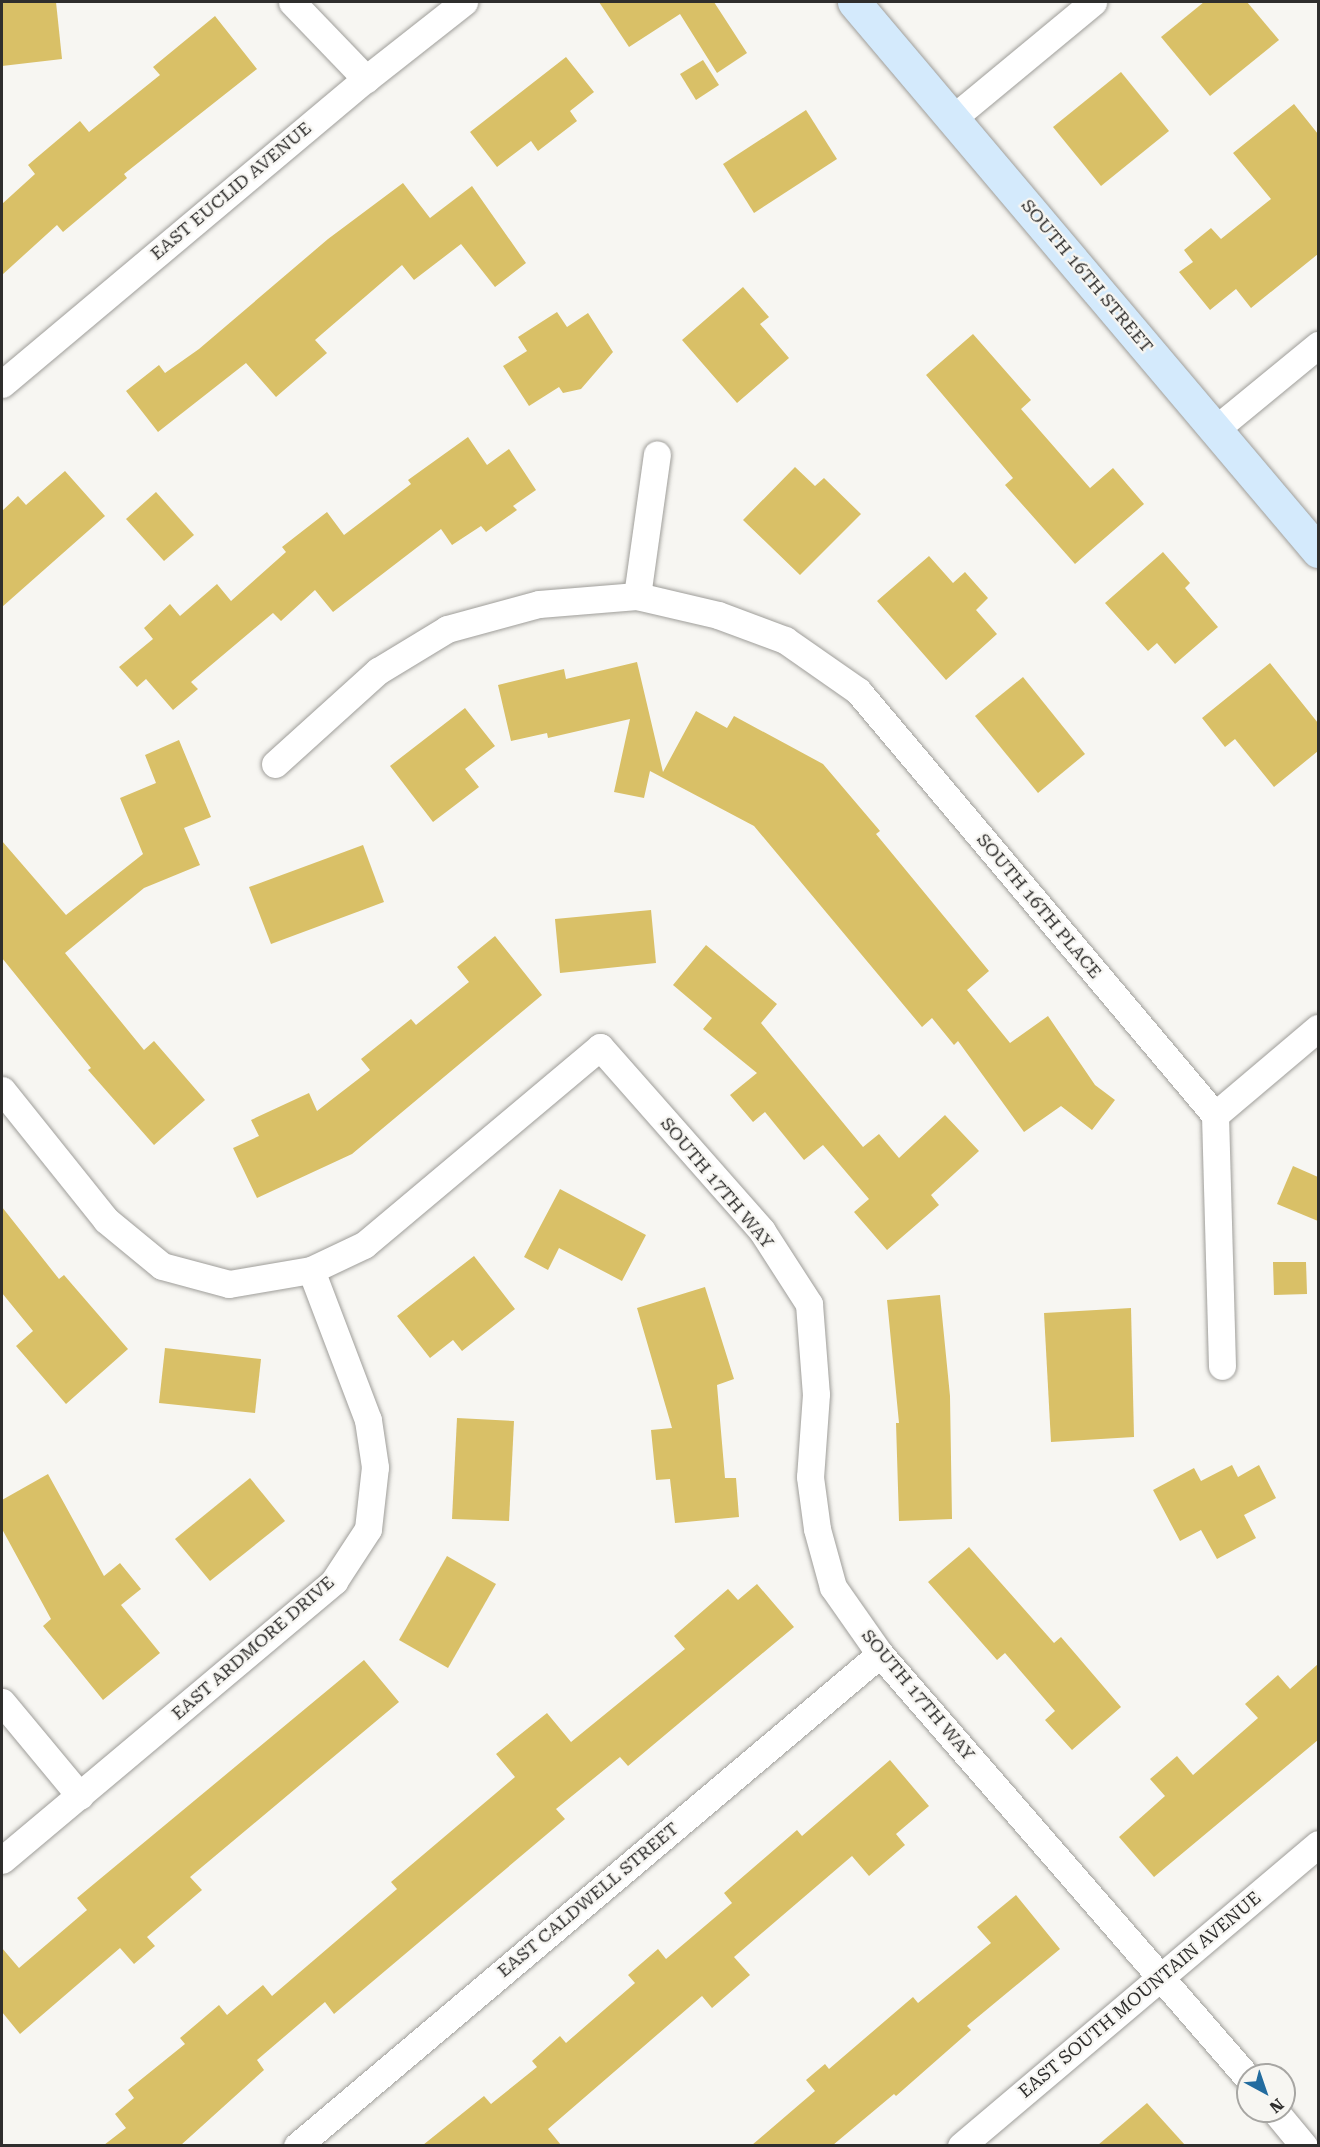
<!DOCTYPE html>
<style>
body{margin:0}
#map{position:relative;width:1320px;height:2147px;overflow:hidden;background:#f7f6f2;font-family:"Roboto Serif",serif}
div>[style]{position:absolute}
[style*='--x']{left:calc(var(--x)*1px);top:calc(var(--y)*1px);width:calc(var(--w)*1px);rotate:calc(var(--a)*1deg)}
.building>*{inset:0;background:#d9c067}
.roads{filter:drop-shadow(0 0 2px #9f9e9a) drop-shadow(0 0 2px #9f9e9a)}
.minor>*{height:27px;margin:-13.5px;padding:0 13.5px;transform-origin:13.5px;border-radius:13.5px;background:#fff}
.secondary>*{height:33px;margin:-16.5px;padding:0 16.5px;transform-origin:16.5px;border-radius:16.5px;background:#d4eafc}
span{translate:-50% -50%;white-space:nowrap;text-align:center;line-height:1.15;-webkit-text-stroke:4.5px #f7f6f2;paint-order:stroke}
.street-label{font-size:18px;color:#2f2e2d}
.frame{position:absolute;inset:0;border:3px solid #2f2e2d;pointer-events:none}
.north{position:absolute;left:1236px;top:2063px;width:60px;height:60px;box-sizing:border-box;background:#f7f6f2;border:2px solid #a7a6a3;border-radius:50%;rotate:140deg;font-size:16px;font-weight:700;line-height:24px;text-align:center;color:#2f2e2d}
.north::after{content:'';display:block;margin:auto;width:21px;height:27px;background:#236c9f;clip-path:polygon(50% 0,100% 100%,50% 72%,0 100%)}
</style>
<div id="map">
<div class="building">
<div style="clip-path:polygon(2px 2px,56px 2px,62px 59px,2px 66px)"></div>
<div style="clip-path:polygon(599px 2px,714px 2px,747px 53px,717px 73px,680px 14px,629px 47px)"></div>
<div style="clip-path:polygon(1204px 2px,1247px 2px,1279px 40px,1210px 96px,1161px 37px)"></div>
<div style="clip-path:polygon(215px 16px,257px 69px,124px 174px,127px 178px,63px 232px,57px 225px,2px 275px,2px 204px,35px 174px,28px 165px,80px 121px,89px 132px,160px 75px,153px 67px)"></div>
<div style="clip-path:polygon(566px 57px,594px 92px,570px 111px,577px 121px,538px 151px,531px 141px,497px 167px,470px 132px)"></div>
<div style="clip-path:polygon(703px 60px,719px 85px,696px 100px,680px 74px)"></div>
<div style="clip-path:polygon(1121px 72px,1169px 131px,1101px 186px,1053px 127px)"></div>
<div style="clip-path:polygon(1294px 104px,1318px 134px,1318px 254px,1251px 308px,1236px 289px,1210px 310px,1179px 272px,1193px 262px,1184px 250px,1211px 228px,1221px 239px,1271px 199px,1233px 153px)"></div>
<div style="clip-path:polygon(806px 110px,837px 159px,754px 213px,723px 164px)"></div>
<div style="clip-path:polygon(403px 183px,430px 218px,472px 186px,526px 263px,495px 287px,461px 244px,414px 280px,402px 265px,315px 340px,327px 353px,276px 397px,246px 363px,158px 432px,126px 391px,159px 365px,165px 373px,199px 349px,328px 239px)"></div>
<div style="clip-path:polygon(743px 287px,769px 317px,760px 324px,789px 358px,737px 403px,682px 340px)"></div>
<div style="clip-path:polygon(557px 312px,567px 327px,588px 313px,613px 352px,581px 389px,563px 393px,559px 387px,529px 406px,503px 366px,527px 351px,518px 337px)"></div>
<div style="clip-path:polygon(973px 334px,1031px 400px,1021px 409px,1090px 488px,1113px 468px,1144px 504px,1075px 564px,1005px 485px,1013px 478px,926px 375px)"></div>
<div style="clip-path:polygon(468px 437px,487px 465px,509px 449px,536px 490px,513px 506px,517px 510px,486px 532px,481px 526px,452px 545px,441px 529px,333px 612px,315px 590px,281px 621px,273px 613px,191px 682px,198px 689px,173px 710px,146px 679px,137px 687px,119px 667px,153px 639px,144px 628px,170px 604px,180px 616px,217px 584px,231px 601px,286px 552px,282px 547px,327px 512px,344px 535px,411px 484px,408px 480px)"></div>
<div style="clip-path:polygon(795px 467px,815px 486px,824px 478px,861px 514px,800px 575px,743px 520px)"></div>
<div style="clip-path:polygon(65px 471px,105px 516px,2px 607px,2px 511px,18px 496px,26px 505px)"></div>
<div style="clip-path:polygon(156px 492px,194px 535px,164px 561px,126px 519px)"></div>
<div style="clip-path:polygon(1163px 552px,1190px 583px,1185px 588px,1218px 627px,1175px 664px,1157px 643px,1148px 651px,1105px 603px)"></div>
<div style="clip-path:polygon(929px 556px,953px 583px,965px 572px,988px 598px,976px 610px,997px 634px,946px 680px,877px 601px)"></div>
<div style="clip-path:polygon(637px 662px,663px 772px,696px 711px,727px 728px,734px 716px,823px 764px,880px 831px,876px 834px,989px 971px,967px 990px,1010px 1043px,1048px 1016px,1095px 1085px,1115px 1100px,1092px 1130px,1061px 1106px,1024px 1132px,958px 1041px,954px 1045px,932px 1018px,922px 1027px,754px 826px,650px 771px,644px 798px,614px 792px,630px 719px,548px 738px,547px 733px,511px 741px,498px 685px,564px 669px,566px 679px)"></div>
<div style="clip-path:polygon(1270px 663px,1318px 723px,1318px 751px,1274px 787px,1235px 739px,1225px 747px,1202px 718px)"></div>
<div style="clip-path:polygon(1023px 677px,1085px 754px,1038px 793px,975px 716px)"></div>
<div style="clip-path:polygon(465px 708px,495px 746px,465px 769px,479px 787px,433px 822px,390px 766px)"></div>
<div style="clip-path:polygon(179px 740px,211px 817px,184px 828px,200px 865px,144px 888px,65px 953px,144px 1050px,154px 1041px,205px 1100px,154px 1145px,88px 1070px,91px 1068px,2px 958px,2px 841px,66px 915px,143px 854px,120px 798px,156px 783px,145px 755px)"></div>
<div style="clip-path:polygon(363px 845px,384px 902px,271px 944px,249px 887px)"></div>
<div style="clip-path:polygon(651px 910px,656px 963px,560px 973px,555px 919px)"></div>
<div style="clip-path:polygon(495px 936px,542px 995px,352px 1154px,257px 1198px,233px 1148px,259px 1136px,251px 1120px,309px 1093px,317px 1111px,370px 1070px,361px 1059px,411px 1019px,416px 1025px,469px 982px,457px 967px)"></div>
<div style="clip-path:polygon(706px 945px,777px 1004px,761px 1023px,863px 1147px,879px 1134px,899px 1158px,945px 1115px,979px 1151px,931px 1195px,939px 1205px,887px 1250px,854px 1212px,869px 1199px,823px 1145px,804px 1160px,765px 1112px,753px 1122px,730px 1095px,757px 1073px,703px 1029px,712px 1018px,673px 985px)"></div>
<div style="clip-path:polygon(1293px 1166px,1318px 1177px,1318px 1221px,1277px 1204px)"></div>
<div style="clip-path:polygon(560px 1189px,646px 1235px,622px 1281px,559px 1248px,548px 1270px,524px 1257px)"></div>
<div style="clip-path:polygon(2px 1207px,59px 1279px,64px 1275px,128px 1349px,66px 1404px,16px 1346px,33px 1331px,2px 1293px)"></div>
<div style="clip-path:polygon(474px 1256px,515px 1309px,462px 1351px,453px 1340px,430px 1358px,397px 1316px)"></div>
<div style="clip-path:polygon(1273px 1262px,1306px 1262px,1307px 1294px,1274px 1295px)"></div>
<div style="clip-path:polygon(705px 1287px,734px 1379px,717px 1385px,725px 1478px,736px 1478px,739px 1517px,675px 1523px,670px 1479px,656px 1480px,651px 1430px,672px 1428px,637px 1308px)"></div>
<div style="clip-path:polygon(940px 1295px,950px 1396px,952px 1519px,899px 1521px,896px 1423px,899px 1423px,887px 1300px)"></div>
<div style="clip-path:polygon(1131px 1308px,1134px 1437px,1051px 1442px,1044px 1313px)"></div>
<div style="clip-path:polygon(165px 1348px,261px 1359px,255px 1413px,159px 1403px)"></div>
<div style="clip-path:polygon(457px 1418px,514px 1421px,509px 1521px,452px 1519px)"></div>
<div style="clip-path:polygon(1232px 1465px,1238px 1477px,1259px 1465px,1276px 1498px,1244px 1515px,1256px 1538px,1217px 1559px,1201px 1530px,1180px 1541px,1153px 1490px,1194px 1468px,1201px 1481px)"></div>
<div style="clip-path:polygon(48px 1474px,104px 1576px,120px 1563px,141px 1589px,121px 1605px,160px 1653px,103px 1700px,43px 1626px,51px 1619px,2px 1529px,2px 1500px)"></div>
<div style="clip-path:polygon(250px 1478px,285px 1521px,210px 1581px,175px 1539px)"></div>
<div style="clip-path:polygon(969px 1547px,1054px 1643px,1061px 1637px,1121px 1707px,1072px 1750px,1045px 1720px,1055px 1711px,1005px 1653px,997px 1660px,928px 1582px)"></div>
<div style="clip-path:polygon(447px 1556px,496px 1584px,448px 1668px,399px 1640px)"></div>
<div style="clip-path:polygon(757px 1584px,794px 1627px,628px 1766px,620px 1757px,556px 1809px,565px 1819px,334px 2014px,325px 2002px,257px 2060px,264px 2070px,181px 2145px,104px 2145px,126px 2128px,115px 2114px,134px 2098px,128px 2090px,185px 2044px,180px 2038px,219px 2005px,227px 2015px,263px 1985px,272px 1996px,397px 1889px,391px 1882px,515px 1777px,496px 1754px,547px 1713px,571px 1742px,685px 1649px,674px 1636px,728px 1589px,738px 1600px)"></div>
<div style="clip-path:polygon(364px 1660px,399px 1702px,190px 1877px,202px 1890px,147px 1937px,155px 1946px,134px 1964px,120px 1948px,20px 2034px,2px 2012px,2px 1948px,19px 1968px,87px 1910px,77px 1898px)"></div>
<div style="clip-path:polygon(1318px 1664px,1318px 1740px,1154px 1877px,1119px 1837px,1165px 1796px,1150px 1779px,1177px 1756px,1193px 1775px,1258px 1718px,1245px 1704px,1278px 1675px,1290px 1689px)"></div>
<div style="clip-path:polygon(890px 1760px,929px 1806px,896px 1834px,905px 1845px,869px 1876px,852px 1856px,734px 1957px,750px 1975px,712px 2008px,702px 1996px,548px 2129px,561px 2145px,423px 2145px,484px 2096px,491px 2104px,537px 2067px,532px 2061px,560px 2036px,566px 2043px,635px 1983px,628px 1975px,658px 1949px,666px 1959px,732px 1903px,724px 1893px,797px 1830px,802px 1836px)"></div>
<div style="clip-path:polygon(1016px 1895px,1060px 1949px,967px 2026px,971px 2030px,896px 2096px,894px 2094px,833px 2145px,752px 2145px,815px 2091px,806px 2080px,825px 2064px,829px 2069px,913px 1997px,918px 2003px,991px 1943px,977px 1927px)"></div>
<div style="clip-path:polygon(1147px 2103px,1185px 2145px,1098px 2145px)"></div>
</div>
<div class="roads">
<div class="minor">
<div style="--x:292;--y:2;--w:107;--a:46.1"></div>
<div style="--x:953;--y:118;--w:182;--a:-39.6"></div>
<div style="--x:2;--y:384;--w:475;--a:-40"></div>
<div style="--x:366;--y:79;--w:125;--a:-38.2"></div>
<div style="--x:1217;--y:428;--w:131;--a:-39.4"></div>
<div style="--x:637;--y:596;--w:143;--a:-82"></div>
<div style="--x:275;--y:764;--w:139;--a:-42.1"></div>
<div style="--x:378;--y:671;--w:81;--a:-31.3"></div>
<div style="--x:447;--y:629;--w:95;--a:-15.2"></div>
<div style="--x:539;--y:604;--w:98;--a:-4.7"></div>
<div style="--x:637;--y:596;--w:83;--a:13.2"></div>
<div style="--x:718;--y:615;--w:72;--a:20.5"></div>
<div style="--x:785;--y:640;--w:89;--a:34.9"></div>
<div style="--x:858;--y:691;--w:554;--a:49.9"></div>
<div style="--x:1215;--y:1115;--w:251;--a:88.4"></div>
<div style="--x:2;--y:1090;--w:166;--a:51.3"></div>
<div style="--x:106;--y:1220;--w:72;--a:39.4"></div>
<div style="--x:162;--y:1266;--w:69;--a:15"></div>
<div style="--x:229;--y:1284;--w:83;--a:-9.7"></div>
<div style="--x:311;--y:1270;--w:59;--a:-25.3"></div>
<div style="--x:364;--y:1245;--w:308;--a:-40"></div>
<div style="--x:600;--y:1047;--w:245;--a:48.6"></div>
<div style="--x:762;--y:1231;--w:87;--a:57.2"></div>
<div style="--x:809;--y:1304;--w:90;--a:85.6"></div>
<div style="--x:816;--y:1394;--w:83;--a:94.1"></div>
<div style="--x:810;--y:1477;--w:52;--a:82.3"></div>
<div style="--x:817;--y:1529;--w:60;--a:74.6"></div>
<div style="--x:833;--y:1587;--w:82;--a:55"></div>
<div style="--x:880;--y:1654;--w:561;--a:49.04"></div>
<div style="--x:1215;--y:1115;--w:135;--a:-40.2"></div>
<div style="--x:2;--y:1702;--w:122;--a:50.3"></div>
<div style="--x:2;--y:1860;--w:434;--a:-40"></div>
<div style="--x:334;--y:1581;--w:62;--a:-56.8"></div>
<div style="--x:368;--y:1529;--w:62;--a:-83.6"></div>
<div style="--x:375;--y:1467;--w:48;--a:-98.5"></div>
<div style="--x:368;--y:1420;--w:160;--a:-110.8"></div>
<div style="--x:1275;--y:2111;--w:45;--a:50.4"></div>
<div style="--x:297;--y:2146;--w:763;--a:-40.16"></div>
<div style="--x:961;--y:2146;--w:468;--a:-40.2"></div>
</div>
<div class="secondary">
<div style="--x:854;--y:2;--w:719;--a:49.8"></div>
</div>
</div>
<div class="street-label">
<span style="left:231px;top:191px;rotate:-40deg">EAST EUCLID AVENUE</span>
<span style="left:1087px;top:276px;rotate:50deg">SOUTH 16TH STREET</span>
<span style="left:1039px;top:906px;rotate:50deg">SOUTH 16TH PLACE</span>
<span style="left:717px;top:1183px;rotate:50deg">SOUTH 17TH WAY</span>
<span style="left:253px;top:1648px;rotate:-41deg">EAST ARDMORE DRIVE</span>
<span style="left:918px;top:1695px;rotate:50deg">SOUTH 17TH WAY</span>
<span style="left:588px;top:1900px;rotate:-40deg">EAST CALDWELL STREET</span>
<span style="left:1140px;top:1995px;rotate:-40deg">EAST SOUTH MOUNTAIN AVENUE</span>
</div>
<div class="frame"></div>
<div class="north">N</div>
</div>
